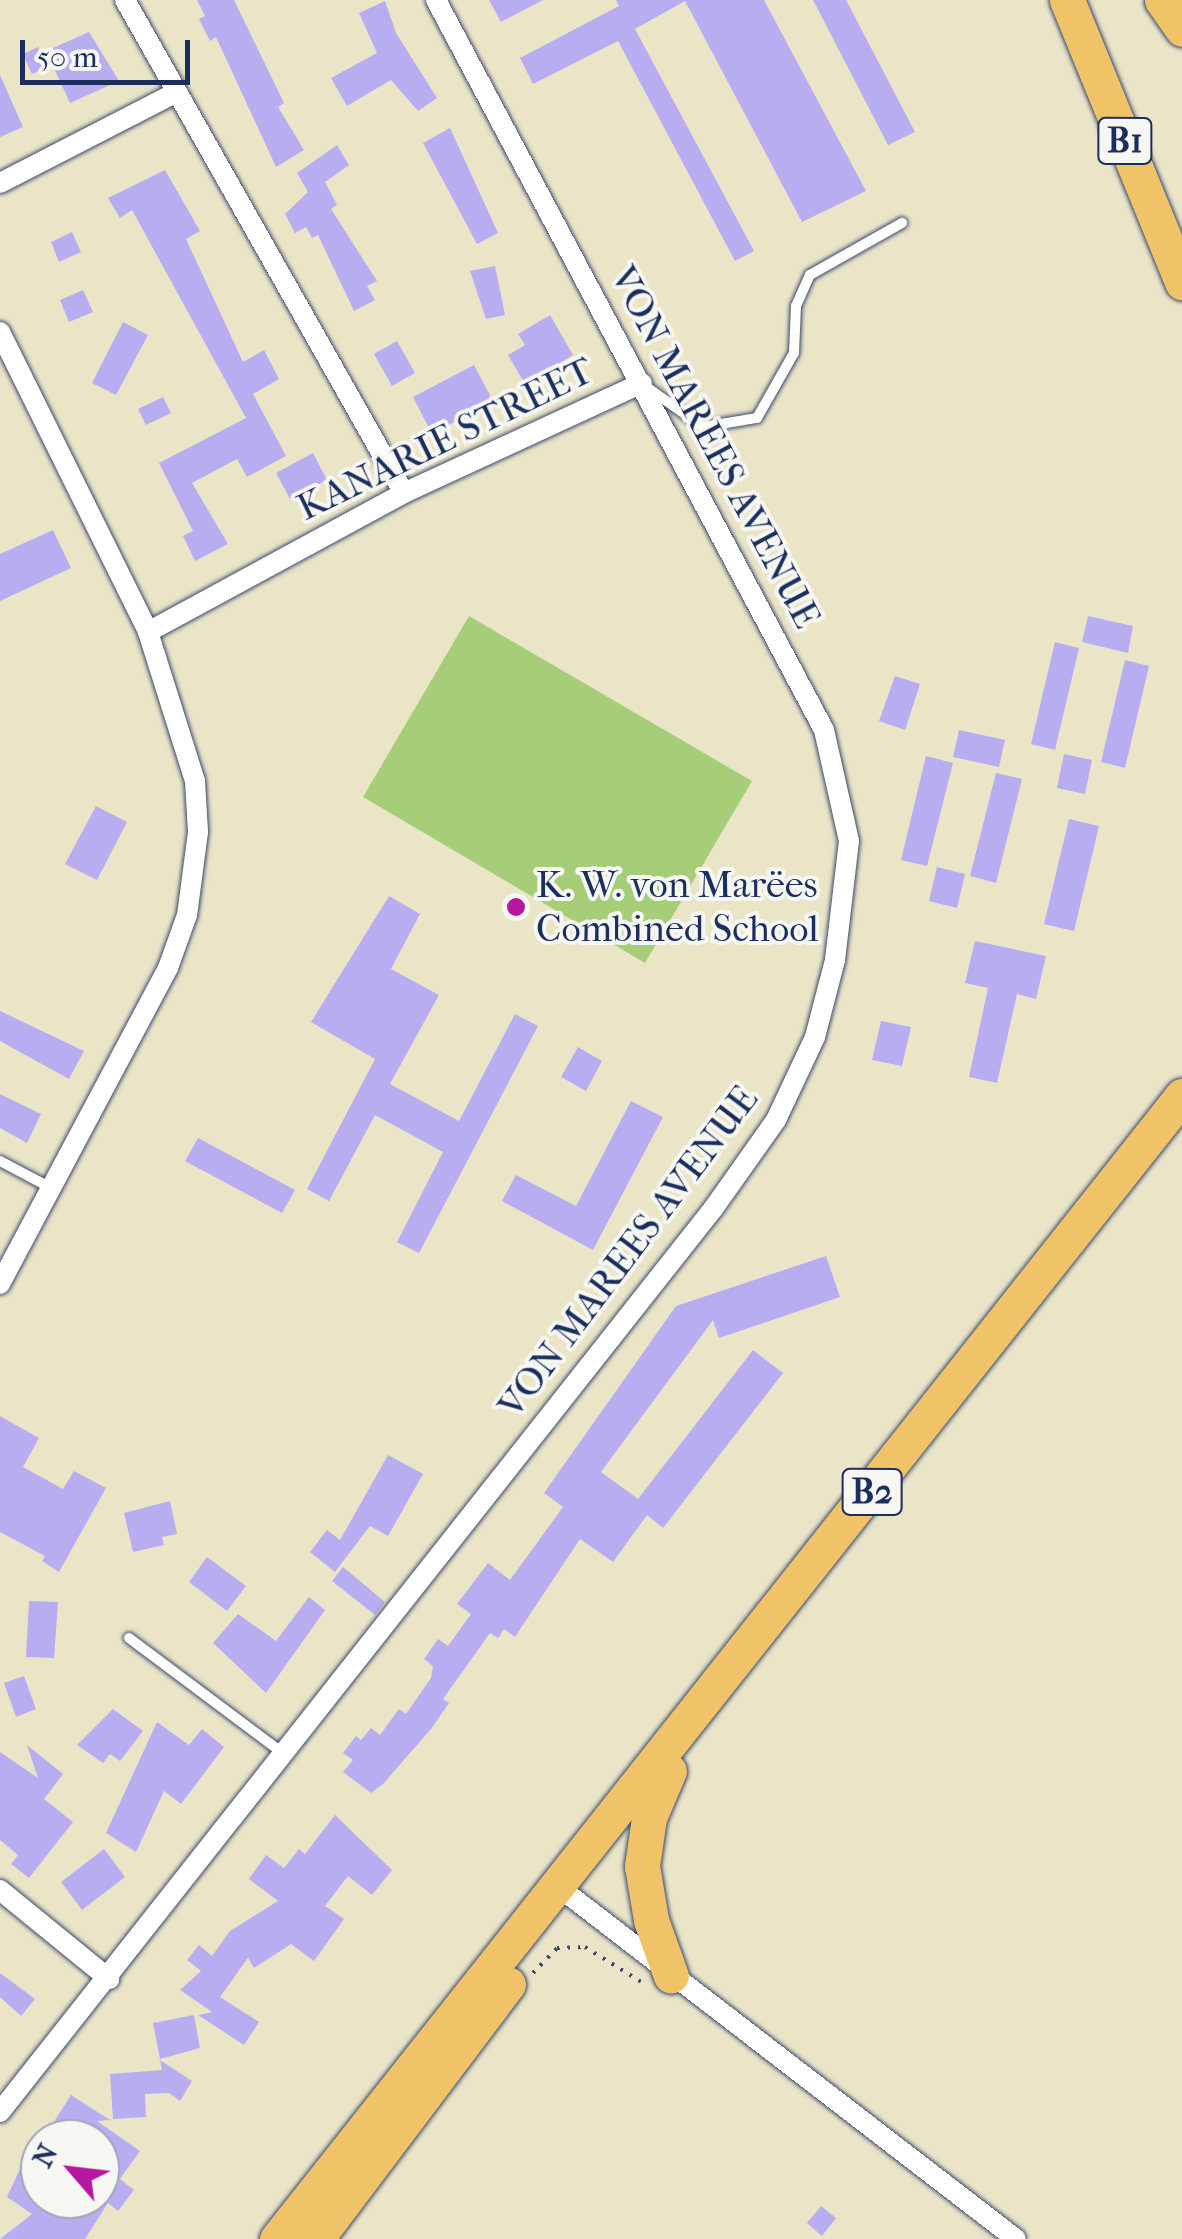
<!DOCTYPE html>
<meta charset="utf-8">
<style>
body{margin:0}
#map{position:relative;width:1182px;height:2239px;overflow:hidden;background:#ebe5c8;font-family:"IM FELL French Canon",serif}
div>[style]{position:absolute}
[style*='--x']{left:calc(var(--x)*1px);top:calc(var(--y)*1px);width:calc(var(--w)*1px);rotate:calc(var(--a)*1deg)}
.green>*{inset:0;background:#a6ce79}
.building>*{inset:0;background:#b8adf1}
.path>*{height:4px;margin-top:-2px;transform-origin:0;background:repeating-linear-gradient(90deg,#3a4a6e 0 2.5px,transparent 0 10.5px)}
.roads{filter:drop-shadow(0 0 2px #3a4a6e) drop-shadow(0 0 2px #3a4a6e)}
.lane>*{height:10px;margin:-5px;padding:0 5px;transform-origin:5px;border-radius:5px;background:#fff}
.street>*{height:20px;margin:-10px;padding:0 10px;transform-origin:10px;border-radius:10px;background:#fff}
.highway>*{height:35px;margin:-17.5px;padding:0 17.5px;transform-origin:17.5px;border-radius:17.5px;background:#f1c369}
.dots>*{width:28px;height:28px;translate:-50% -50%;box-sizing:border-box;border:5px solid #f6f6f2;border-radius:50%}
span{translate:-50% -50%;white-space:nowrap;text-align:center;line-height:1.15;-webkit-text-stroke:8px #f6f6f2;paint-order:stroke}
.shield-label span{padding:2px 8px;background:#f6f6f2;border:2px solid;border-radius:8px;-webkit-text-stroke-width:0}
.shield-label{font-size:35px;color:#1b2f5e;font-weight:700}
.street-label{font-size:38px;color:#1b2f5e}
.poi-label{font-size:38px;color:#1b2f5e}
.left{translate:0 -50%;text-align:left}
.north{position:absolute;left:20px;top:2119px;width:100px;height:100px;box-sizing:border-box;background:#f6f6f2;border:2px solid #9ea6b7;border-radius:50%;rotate:298deg;font-size:28px;font-weight:700;line-height:40px;text-align:center;color:#1b2f5e}
.north::after{content:'';display:block;margin:auto;width:35px;height:45px;background:#b5179e;clip-path:polygon(50% 0,100% 100%,50% 72%,0 100%)}
.scale{position:absolute;left:20px;top:40px;width:170px;height:45px;box-sizing:border-box;border:5px solid #1b2f5e;border-top:0;padding-left:12px;font-size:30px;line-height:35px;white-space:nowrap;color:#1b2f5e;-webkit-text-stroke:8px #f6f6f2;paint-order:stroke}
</style>
<div id="map">
<div class="green">
<div style="clip-path:polygon(469px 616px,752px 781px,645px 963px,363px 797px)"></div>
</div>
<div class="building">
<div style="clip-path:polygon(197px 0,234px 0,284px 103px,278px 107px,304px 150px,276px 167px,216px 37px,210px 41px,199px 19px,205px 16px)"></div>
<div style="clip-path:polygon(489px 0,543px 0,501px 22px)"></div>
<div style="clip-path:polygon(616px 0,764px 0,866px 191px,802px 222px,685px 1px,635px 29px,754px 251px,735px 261px,618px 41px,533px 84px,520px 58px,619px 6px)"></div>
<div style="clip-path:polygon(813px 0,846px 0,915px 132px,888px 145px)"></div>
<div style="clip-path:polygon(385px 1px,396px 33px,437px 98px,418px 111px,391px 80px,347px 106px,331px 78px,377px 53px,359px 13px)"></div>
<div style="clip-path:polygon(89px 32px,119px 81px,70px 103px,46px 51px)"></div>
<div style="clip-path:polygon(38px 47px,47px 67px,32px 74px,23px 54px)"></div>
<div style="clip-path:polygon(0 75px,23px 127px,0 137px)"></div>
<div style="clip-path:polygon(450px 128px,498px 233px,477px 244px,423px 143px)"></div>
<div style="clip-path:polygon(337px 145px,349px 165px,325px 182px,337px 205px,331px 209px,377px 281px,367px 286px,375px 300px,354px 311px,318px 235px,312px 238px,306px 227px,295px 233px,285px 214px,308px 192px,297px 173px)"></div>
<div style="clip-path:polygon(165px 170px,200px 231px,186px 239px,243px 362px,264px 350px,279px 379px,253px 394px,286px 456px,247px 477px,237px 459px,192px 483px,228px 544px,195px 561px,183px 536px,193px 531px,159px 463px,246px 418px,132px 210px,120px 218px,108px 198px)"></div>
<div style="clip-path:polygon(72px 232px,81px 252px,59px 262px,51px 242px)"></div>
<div style="clip-path:polygon(495px 266px,505px 315px,486px 319px,470px 271px)"></div>
<div style="clip-path:polygon(83px 290px,93px 312px,69px 322px,60px 300px)"></div>
<div style="clip-path:polygon(550px 315px,573px 355px,525px 384px,508px 355px,525px 345px,518px 334px)"></div>
<div style="clip-path:polygon(123px 322px,148px 335px,116px 395px,92px 383px)"></div>
<div style="clip-path:polygon(397px 341px,415px 373px,392px 386px,374px 354px)"></div>
<div style="clip-path:polygon(474px 365px,493px 401px,432px 434px,413px 397px)"></div>
<div style="clip-path:polygon(163px 397px,171px 413px,146px 425px,138px 409px)"></div>
<div style="clip-path:polygon(313px 453px,327px 480px,290px 499px,276px 473px)"></div>
<div style="clip-path:polygon(53px 530px,71px 568px,0 601px,0 554px)"></div>
<div style="clip-path:polygon(1088px 616px,1133px 626px,1128px 653px,1082px 642px)"></div>
<div style="clip-path:polygon(1055px 642px,1079px 648px,1055px 750px,1031px 744px)"></div>
<div style="clip-path:polygon(1125px 660px,1149px 666px,1125px 768px,1101px 762px)"></div>
<div style="clip-path:polygon(895px 676px,920px 684px,905px 730px,879px 721px)"></div>
<div style="clip-path:polygon(959px 730px,1005px 740px,999px 767px,953px 757px)"></div>
<div style="clip-path:polygon(1064px 754px,1092px 760px,1085px 794px,1057px 788px)"></div>
<div style="clip-path:polygon(926px 756px,953px 763px,927px 866px,901px 860px)"></div>
<div style="clip-path:polygon(996px 773px,1022px 779px,996px 883px,970px 876px)"></div>
<div style="clip-path:polygon(96px 806px,127px 822px,97px 880px,65px 864px)"></div>
<div style="clip-path:polygon(1069px 819px,1099px 826px,1074px 931px,1044px 924px)"></div>
<div style="clip-path:polygon(937px 867px,965px 874px,957px 908px,929px 901px)"></div>
<div style="clip-path:polygon(389px 896px,420px 914px,391px 969px,439px 995px,390px 1084px,459px 1121px,515px 1014px,538px 1026px,419px 1253px,397px 1242px,443px 1152px,375px 1115px,329px 1201px,307px 1189px,375px 1059px,311px 1022px)"></div>
<div style="clip-path:polygon(975px 941px,1046px 956px,1036px 999px,1017px 994px,997px 1083px,969px 1077px,988px 988px,965px 983px)"></div>
<div style="clip-path:polygon(0 1011px,84px 1051px,69px 1079px,0 1041px)"></div>
<div style="clip-path:polygon(881px 1021px,911px 1027px,902px 1066px,872px 1060px)"></div>
<div style="clip-path:polygon(578px 1047px,602px 1061px,586px 1091px,561px 1077px)"></div>
<div style="clip-path:polygon(0 1094px,41px 1114px,27px 1143px,0 1128px)"></div>
<div style="clip-path:polygon(631px 1101px,663px 1117px,593px 1250px,502px 1201px,516px 1175px,576px 1206px)"></div>
<div style="clip-path:polygon(198px 1138px,295px 1190px,282px 1213px,185px 1161px)"></div>
<div style="clip-path:polygon(826px 1256px,840px 1297px,719px 1338px,713px 1320px,601px 1472px,638px 1499px,753px 1350px,783px 1373px,663px 1528px,647px 1515px,613px 1562px,580px 1539px,515px 1637px,504px 1629px,498px 1638px,490px 1633px,443px 1699px,449px 1703px,431px 1729px,383px 1784px,371px 1793px,343px 1772px,353px 1760px,343px 1753px,356px 1736px,361px 1740px,371px 1728px,380px 1735px,399px 1709px,406px 1714px,431px 1678px,433px 1666px,424px 1659px,438px 1639px,448px 1646px,471px 1614px,457px 1604px,488px 1563px,510px 1580px,563px 1507px,544px 1493px,676px 1306px)"></div>
<div style="clip-path:polygon(0 1416px,39px 1438px,23px 1467px,63px 1489px,74px 1471px,106px 1488px,59px 1572px,42px 1561px,45px 1556px,0 1532px)"></div>
<div style="clip-path:polygon(388px 1455px,423px 1474px,388px 1536px,370px 1526px,335px 1572px,310px 1552px,327px 1530px,340px 1540px)"></div>
<div style="clip-path:polygon(170px 1501px,177px 1534px,162px 1537px,164px 1545px,133px 1552px,124px 1513px)"></div>
<div style="clip-path:polygon(207px 1557px,246px 1586px,227px 1611px,189px 1582px)"></div>
<div style="clip-path:polygon(343px 1567px,385px 1602px,375px 1615px,332px 1581px)"></div>
<div style="clip-path:polygon(309px 1597px,325px 1610px,266px 1693px,213px 1643px,238px 1614px,276px 1641px)"></div>
<div style="clip-path:polygon(29px 1601px,58px 1602px,54px 1658px,26px 1657px)"></div>
<div style="clip-path:polygon(24px 1676px,36px 1709px,16px 1717px,4px 1683px)"></div>
<div style="clip-path:polygon(113px 1709px,143px 1731px,120px 1761px,110px 1754px,103px 1763px,77px 1745px)"></div>
<div style="clip-path:polygon(157px 1722px,189px 1745px,202px 1729px,224px 1747px,181px 1804px,164px 1791px,136px 1852px,106px 1833px)"></div>
<div style="clip-path:polygon(27px 1745px,63px 1774px,44px 1799px,73px 1822px,29px 1878px,11px 1864px,18px 1855px,0 1840px,0 1752px,38px 1778px)"></div>
<div style="clip-path:polygon(335px 1815px,392px 1870px,372px 1895px,348px 1876px,325px 1906px,344px 1919px,314px 1961px,291px 1944px,254px 1968px,248px 1958px,220px 1997px,259px 2022px,244px 2045px,198px 2015px,212px 2012px,180px 1990px,201px 1971px,187px 1960px,199px 1945px,212px 1956px,230px 1931px,278px 1901px,249px 1879px,266px 1855px,284px 1868px,299px 1849px,305px 1854px)"></div>
<div style="clip-path:polygon(104px 1849px,125px 1877px,82px 1910px,61px 1882px)"></div>
<div style="clip-path:polygon(0 1973px,35px 1999px,21px 2016px,0 1997px)"></div>
<div style="clip-path:polygon(194px 2015px,200px 2048px,160px 2059px,153px 2023px)"></div>
<div style="clip-path:polygon(160px 2060px,192px 2081px,180px 2101px,169px 2093px,145px 2094px,146px 2117px,113px 2119px,110px 2074px,162px 2070px)"></div>
<div style="clip-path:polygon(71px 2095px,110px 2120px,97px 2121px,140px 2151px,120px 2179px,134px 2190px,118px 2211px,108px 2203px,85px 2239px,0 2239px,32px 2214px,7px 2197px,25px 2158px,40px 2168px,40px 2199px,103px 2199px,100px 2139px,43px 2139px)"></div>
<div style="clip-path:polygon(821px 2206px,836px 2218px,822px 2236px,807px 2223px)"></div>
</div>
<div class="path">
<div style="--x:533;--y:1973;--w:35;--a:-46"></div>
<div style="--x:557;--y:1948;--w:28;--a:-2"></div>
<div style="--x:585;--y:1947;--w:68;--a:31.8"></div>
</div>
<div class="roads">
<div class="lane">
<div style="--x:648;--y:388;--w:67;--a:35.3"></div>
<div style="--x:703;--y:427;--w:55;--a:-9.5"></div>
<div style="--x:757;--y:418;--w:75;--a:-60.4"></div>
<div style="--x:794;--y:353;--w:47;--a:-87.6"></div>
<div style="--x:796;--y:306;--w:34;--a:-66"></div>
<div style="--x:810;--y:275;--w:106;--a:-29.5"></div>
<div style="--x:0;--y:1161;--w:58;--a:27.9"></div>
<div style="--x:129;--y:1638;--w:194;--a:36.8"></div>
</div>
<div class="street">
<div style="--x:125;--y:0;--w:566;--a:60.49"></div>
<div style="--x:0;--y:183;--w:197;--a:-27.2"></div>
<div style="--x:0;--y:332;--w:335;--a:63.7"></div>
<div style="--x:148;--y:632;--w:156;--a:72.5"></div>
<div style="--x:195;--y:781;--w:51;--a:86.6"></div>
<div style="--x:198;--y:832;--w:84;--a:97.5"></div>
<div style="--x:187;--y:915;--w:56;--a:109.7"></div>
<div style="--x:168;--y:968;--w:358;--a:118"></div>
<div style="--x:148;--y:632;--w:291;--a:-28.5"></div>
<div style="--x:404;--y:493;--w:262;--a:-24.8"></div>
<div style="--x:560;--y:1888;--w:575;--a:37.59"></div>
<div style="--x:0;--y:1890;--w:141;--a:39.2"></div>
<div style="--x:0;--y:2112;--w:1151;--a:-51.71"></div>
<div style="--x:713;--y:1209;--w:109;--a:-54.7"></div>
<div style="--x:776;--y:1120;--w:92;--a:-64.8"></div>
<div style="--x:815;--y:1037;--w:80;--a:-75.4"></div>
<div style="--x:835;--y:960;--w:120;--a:-83.3"></div>
<div style="--x:849;--y:841;--w:114;--a:-102.7"></div>
<div style="--x:824;--y:730;--w:827;--a:-117.99"></div>
</div>
<div class="highway">
<div style="--x:1067;--y:0;--w:305;--a:67.8"></div>
<div style="--x:1162;--y:0;--w:35;--a:55"></div>
<div style="--x:669;--y:1771;--w:51;--a:113.1"></div>
<div style="--x:649;--y:1818;--w:49;--a:98.3"></div>
<div style="--x:642;--y:1866;--w:55;--a:80.5"></div>
<div style="--x:651;--y:1920;--w:59;--a:70.3"></div>
<div style="--x:277;--y:2239;--w:1458;--a:-51.63"></div>
<div style="--x:316;--y:2239;--w:319;--a:-53"></div>
</div>
</div>
<div class="dots">
<div style="left:516px;top:907px;background:#b5179e"></div>
</div>
<div class="shield-label">
<span style="left:1125px;top:141px">B1</span>
<span style="left:872px;top:1492px">B2</span>
</div>
<div class="street-label">
<span style="left:445px;top:439px;rotate:-26deg">KANARIE STREET</span>
<span style="left:715px;top:447px;rotate:62deg">VON MAREES AVENUE</span>
<span style="left:628px;top:1252px;rotate:-53deg">VON MAREES AVENUE</span>
</div>
<div class="poi-label">
<span class="left" style="left:536px;top:907px">K. W. von Marëes<br>Combined School</span>
</div>
<div class="north">N</div>
<div class="scale">50 m</div>
</div>
